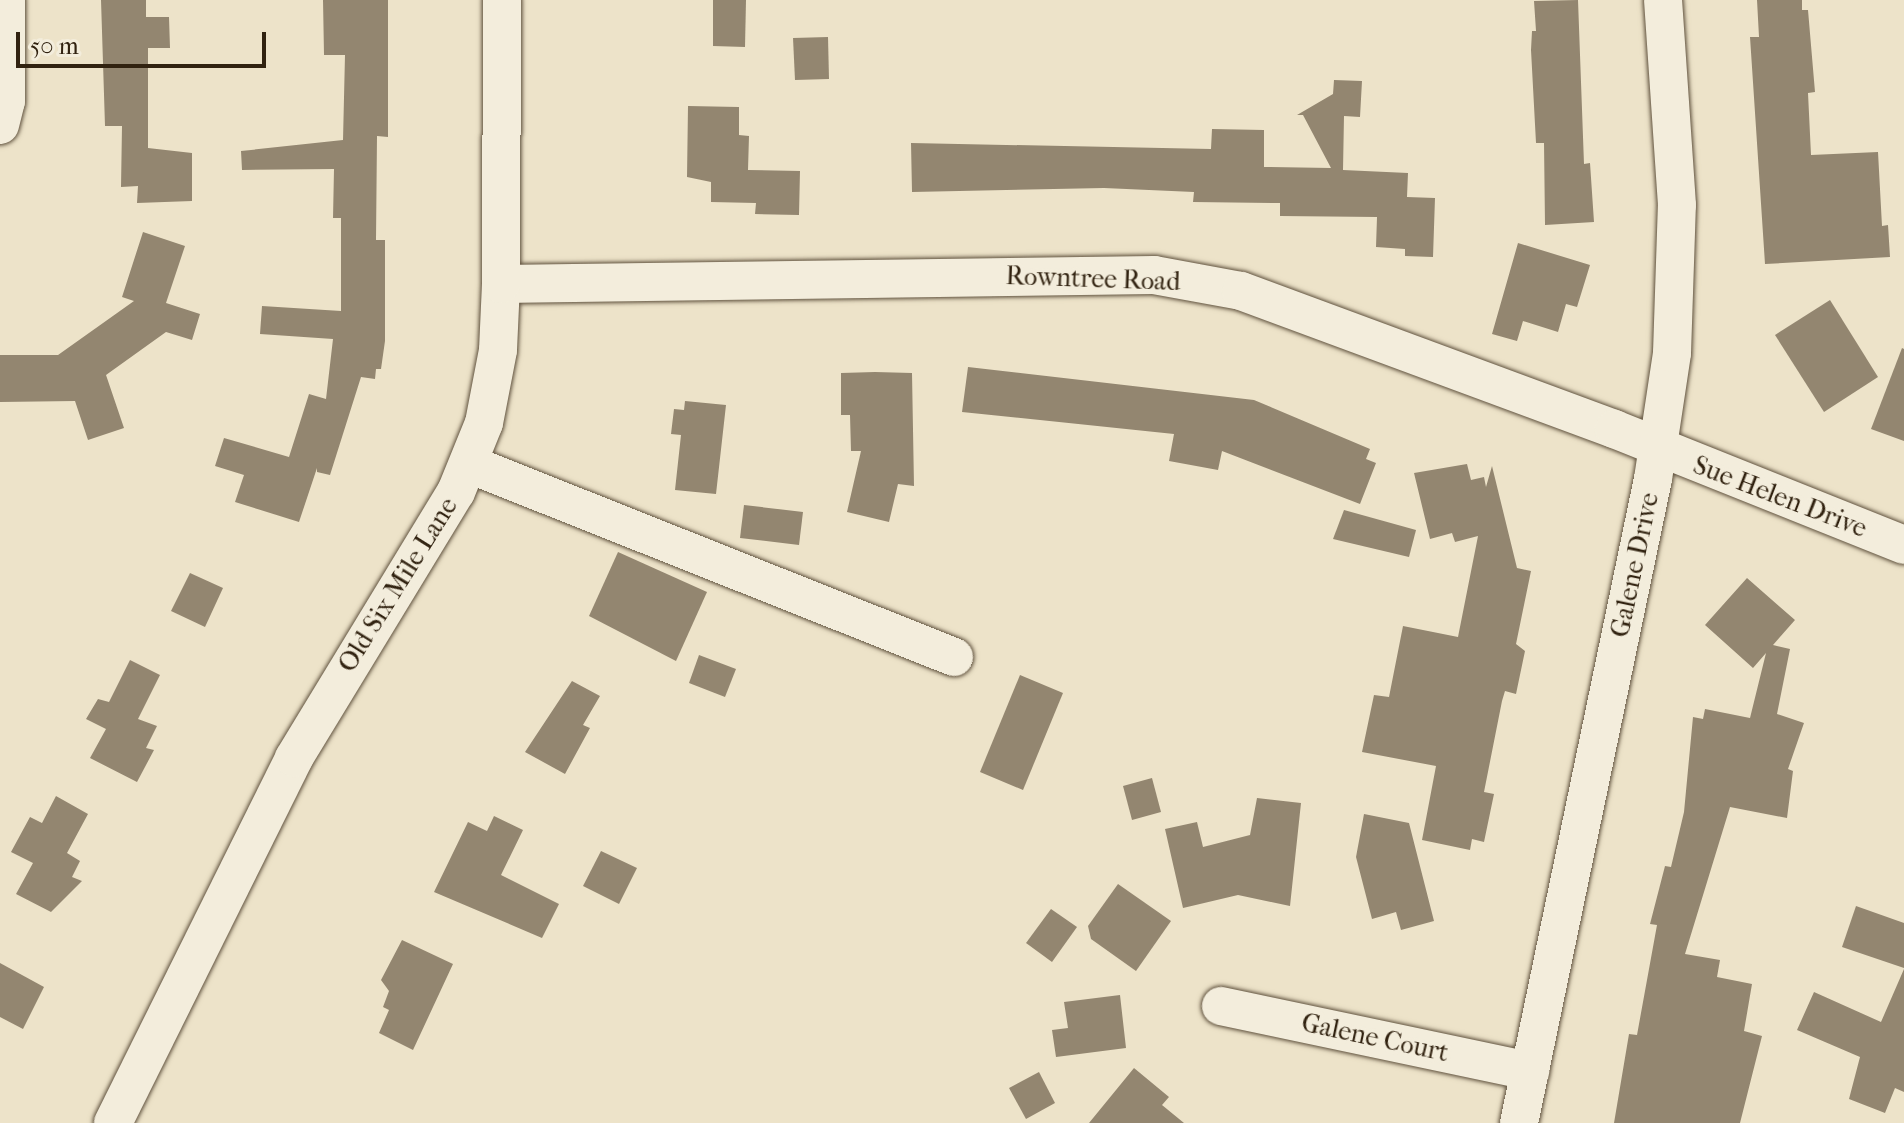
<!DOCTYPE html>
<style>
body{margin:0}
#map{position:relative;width:1904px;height:1123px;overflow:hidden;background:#ede3c9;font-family:"IM FELL French Canon",serif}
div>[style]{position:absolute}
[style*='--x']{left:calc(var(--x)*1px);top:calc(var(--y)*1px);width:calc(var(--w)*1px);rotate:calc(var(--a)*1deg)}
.building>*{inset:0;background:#938670}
.roads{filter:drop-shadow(0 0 2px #60523e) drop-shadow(0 0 2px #60523e)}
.minor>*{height:38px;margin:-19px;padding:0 19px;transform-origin:19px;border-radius:19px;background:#f3eddc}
span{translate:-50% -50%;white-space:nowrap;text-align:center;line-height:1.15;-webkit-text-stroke:7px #f3eddc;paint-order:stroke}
.street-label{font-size:26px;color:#312210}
.scale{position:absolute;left:16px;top:32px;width:250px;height:36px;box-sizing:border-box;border:4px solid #312210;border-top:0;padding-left:10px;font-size:24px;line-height:28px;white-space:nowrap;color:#312210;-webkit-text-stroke:6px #f3eddc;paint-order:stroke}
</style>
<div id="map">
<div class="building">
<div style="clip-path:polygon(101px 0,146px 0,146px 17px,169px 17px,170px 48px,148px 48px,148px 148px,192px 153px,192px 201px,137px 203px,138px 186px,121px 187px,122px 126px,105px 126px)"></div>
<div style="clip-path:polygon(323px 0,388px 0,388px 137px,377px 136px,376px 240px,385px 240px,385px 341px,381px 369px,376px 369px,375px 379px,361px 377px,330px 475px,317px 472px,317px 468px,299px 522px,235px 502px,244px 475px,215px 466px,224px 438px,289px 457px,309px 394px,326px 399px,333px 339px,260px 334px,262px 306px,341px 311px,341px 218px,333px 218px,334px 169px,242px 170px,241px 151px,343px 140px,345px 55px,324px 55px)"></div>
<div style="clip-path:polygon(713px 0,746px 0,745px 47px,713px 46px)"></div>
<div style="clip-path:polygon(1578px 0,1584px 164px,1590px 163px,1594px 222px,1545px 225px,1544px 143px,1536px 143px,1531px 50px,1532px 31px,1536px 31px,1534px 1px)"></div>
<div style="clip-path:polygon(1757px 0,1802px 0,1802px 10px,1808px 10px,1815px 92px,1808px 93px,1811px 155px,1878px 152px,1882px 226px,1888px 225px,1890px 257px,1765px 264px,1750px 37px,1759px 37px)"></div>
<div style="clip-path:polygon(828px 37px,829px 79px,795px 80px,793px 38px)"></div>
<div style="clip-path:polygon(1334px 80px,1362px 81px,1360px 117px,1344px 116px,1343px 170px,1408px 173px,1407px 197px,1435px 198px,1433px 257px,1405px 256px,1405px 249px,1376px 247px,1377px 217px,1280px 216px,1280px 203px,1193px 202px,1194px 192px,1104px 188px,912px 192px,911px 143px,1211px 149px,1212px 129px,1264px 130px,1264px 167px,1331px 168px,1303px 115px,1297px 115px,1333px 94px)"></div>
<div style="clip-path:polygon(688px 106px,739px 107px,739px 135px,749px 136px,748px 170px,800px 171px,799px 215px,755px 214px,756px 203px,711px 202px,711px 182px,687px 177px)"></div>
<div style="clip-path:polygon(143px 232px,185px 246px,166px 303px,200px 314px,192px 340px,166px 332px,106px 375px,124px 428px,88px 440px,75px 401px,0 402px,0 355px,58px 355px,134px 301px,122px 297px)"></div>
<div style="clip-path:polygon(1518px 243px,1590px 265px,1577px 307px,1566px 304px,1558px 332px,1523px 321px,1517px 341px,1492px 334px)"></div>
<div style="clip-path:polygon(1830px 300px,1878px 377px,1824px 412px,1775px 335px)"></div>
<div style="clip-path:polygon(1902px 348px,1904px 349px,1904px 441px,1871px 429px)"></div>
<div style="clip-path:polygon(968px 367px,1254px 400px,1370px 449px,1366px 459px,1376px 463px,1360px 504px,1222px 451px,1218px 470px,1169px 461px,1174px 434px,962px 412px)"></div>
<div style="clip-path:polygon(875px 372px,912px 373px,914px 486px,898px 484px,889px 522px,847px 512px,861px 451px,851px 451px,850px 415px,841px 415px,841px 373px)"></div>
<div style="clip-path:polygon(685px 401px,726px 405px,716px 494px,675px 490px,681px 435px,671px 434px,674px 409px,684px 410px)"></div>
<div style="clip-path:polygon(1467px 464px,1471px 480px,1484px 477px,1486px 487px,1492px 466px,1517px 568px,1531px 571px,1516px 644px,1525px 651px,1516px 694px,1505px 691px,1502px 701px,1484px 792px,1494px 794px,1484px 842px,1472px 839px,1470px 850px,1422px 840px,1436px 766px,1362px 752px,1374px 695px,1389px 697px,1403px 626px,1458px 637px,1478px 536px,1455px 542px,1452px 533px,1430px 539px,1414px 473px)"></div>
<div style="clip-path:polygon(744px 505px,803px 512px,799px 545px,740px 538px)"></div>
<div style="clip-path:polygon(1344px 510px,1416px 530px,1409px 557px,1333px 539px)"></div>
<div style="clip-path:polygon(618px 552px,707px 592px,676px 661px,589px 616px)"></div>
<div style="clip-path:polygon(190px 573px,223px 588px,205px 627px,171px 611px)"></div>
<div style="clip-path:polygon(1747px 578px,1795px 620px,1773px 645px,1790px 649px,1777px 714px,1804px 723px,1788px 769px,1793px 771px,1787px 818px,1730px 807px,1685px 954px,1720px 960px,1717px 977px,1752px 984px,1744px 1031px,1762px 1036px,1740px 1123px,1614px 1123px,1629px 1034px,1637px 1035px,1657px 925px,1650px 924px,1665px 866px,1671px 867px,1684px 812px,1693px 717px,1703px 719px,1705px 709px,1750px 718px,1766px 653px,1753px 668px,1705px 625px)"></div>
<div style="clip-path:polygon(699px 655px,736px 669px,725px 697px,689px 683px)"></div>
<div style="clip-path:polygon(130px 660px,160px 675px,138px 719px,157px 726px,146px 748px,154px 750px,137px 782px,90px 758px,106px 729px,86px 719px,98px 699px,109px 702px)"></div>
<div style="clip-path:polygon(1020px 675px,1063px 693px,1023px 790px,980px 772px)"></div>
<div style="clip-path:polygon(572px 681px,600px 696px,583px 725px,590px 728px,565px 774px,525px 752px)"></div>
<div style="clip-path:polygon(1152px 778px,1161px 812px,1132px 820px,1123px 786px)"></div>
<div style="clip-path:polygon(56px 796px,88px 814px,67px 853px,80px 861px,72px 877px,82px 881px,51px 912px,16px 894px,33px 863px,11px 852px,30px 817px,42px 823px)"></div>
<div style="clip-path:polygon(1257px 798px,1301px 803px,1290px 906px,1238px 895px,1183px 908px,1165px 829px,1197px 822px,1203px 847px,1250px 835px)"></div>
<div style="clip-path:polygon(1364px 814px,1409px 823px,1434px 921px,1401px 930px,1396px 912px,1372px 919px,1356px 857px)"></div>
<div style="clip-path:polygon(494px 816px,523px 830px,501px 875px,559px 904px,542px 938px,434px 892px,468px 822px,487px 831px)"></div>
<div style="clip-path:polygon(601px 851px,637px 868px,619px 904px,583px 886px)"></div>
<div style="clip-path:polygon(1118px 884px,1171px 921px,1136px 971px,1091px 939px,1088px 926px)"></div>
<div style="clip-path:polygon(1856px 906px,1904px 923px,1904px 968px,1842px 947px)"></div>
<div style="clip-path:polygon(1051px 909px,1077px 927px,1052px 962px,1026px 943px)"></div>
<div style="clip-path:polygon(402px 940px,453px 964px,413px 1050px,379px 1033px,389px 1010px,383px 1007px,389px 991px,381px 980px)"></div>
<div style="clip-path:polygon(0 963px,44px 987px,23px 1029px,0 1017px)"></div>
<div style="clip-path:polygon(1904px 969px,1904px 1092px,1895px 1088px,1885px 1113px,1849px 1099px,1860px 1057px,1797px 1030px,1814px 992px,1881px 1022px)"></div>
<div style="clip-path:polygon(1120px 995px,1126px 1048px,1056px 1057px,1052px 1030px,1068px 1028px,1064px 1002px)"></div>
<div style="clip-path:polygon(1134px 1068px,1169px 1097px,1162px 1105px,1184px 1123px,1089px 1123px)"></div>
<div style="clip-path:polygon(1039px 1072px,1055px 1103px,1026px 1119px,1009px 1088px)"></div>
</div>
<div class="roads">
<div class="minor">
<div style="--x:0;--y:125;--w:25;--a:-76"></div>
<div style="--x:6;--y:101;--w:101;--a:-90"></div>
<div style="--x:501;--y:284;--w:653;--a:-0.79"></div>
<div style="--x:1154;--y:275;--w:88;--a:10.4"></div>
<div style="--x:1241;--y:291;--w:398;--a:20.3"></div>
<div style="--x:1614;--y:429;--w:312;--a:21.8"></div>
<div style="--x:469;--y:464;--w:522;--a:21.7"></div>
<div style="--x:1221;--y:1006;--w:316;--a:11.9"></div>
<div style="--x:113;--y:1123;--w:407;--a:-63.6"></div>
<div style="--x:294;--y:758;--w:311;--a:-58.7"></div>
<div style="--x:456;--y:492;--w:74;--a:-67.9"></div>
<div style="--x:484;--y:423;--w:74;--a:-79.1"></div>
<div style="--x:498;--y:350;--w:66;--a:-87.4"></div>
<div style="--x:501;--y:284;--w:284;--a:-89.8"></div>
<div style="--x:1519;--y:1123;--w:658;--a:-78.25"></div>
<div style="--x:1653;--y:479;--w:127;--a:-81.4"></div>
<div style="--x:1672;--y:353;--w:148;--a:-88.1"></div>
<div style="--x:1677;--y:205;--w:205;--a:-93.9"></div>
</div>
</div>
<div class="street-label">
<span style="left:1093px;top:279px;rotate:2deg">Rowntree Road</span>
<span style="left:1780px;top:497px;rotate:21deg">Sue Helen Drive</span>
<span style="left:1635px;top:565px;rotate:-78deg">Galene Drive</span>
<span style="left:398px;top:585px;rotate:-58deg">Old Six Mile Lane</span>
<span style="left:1375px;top:1038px;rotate:12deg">Galene Court</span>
</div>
<div class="scale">50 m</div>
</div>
